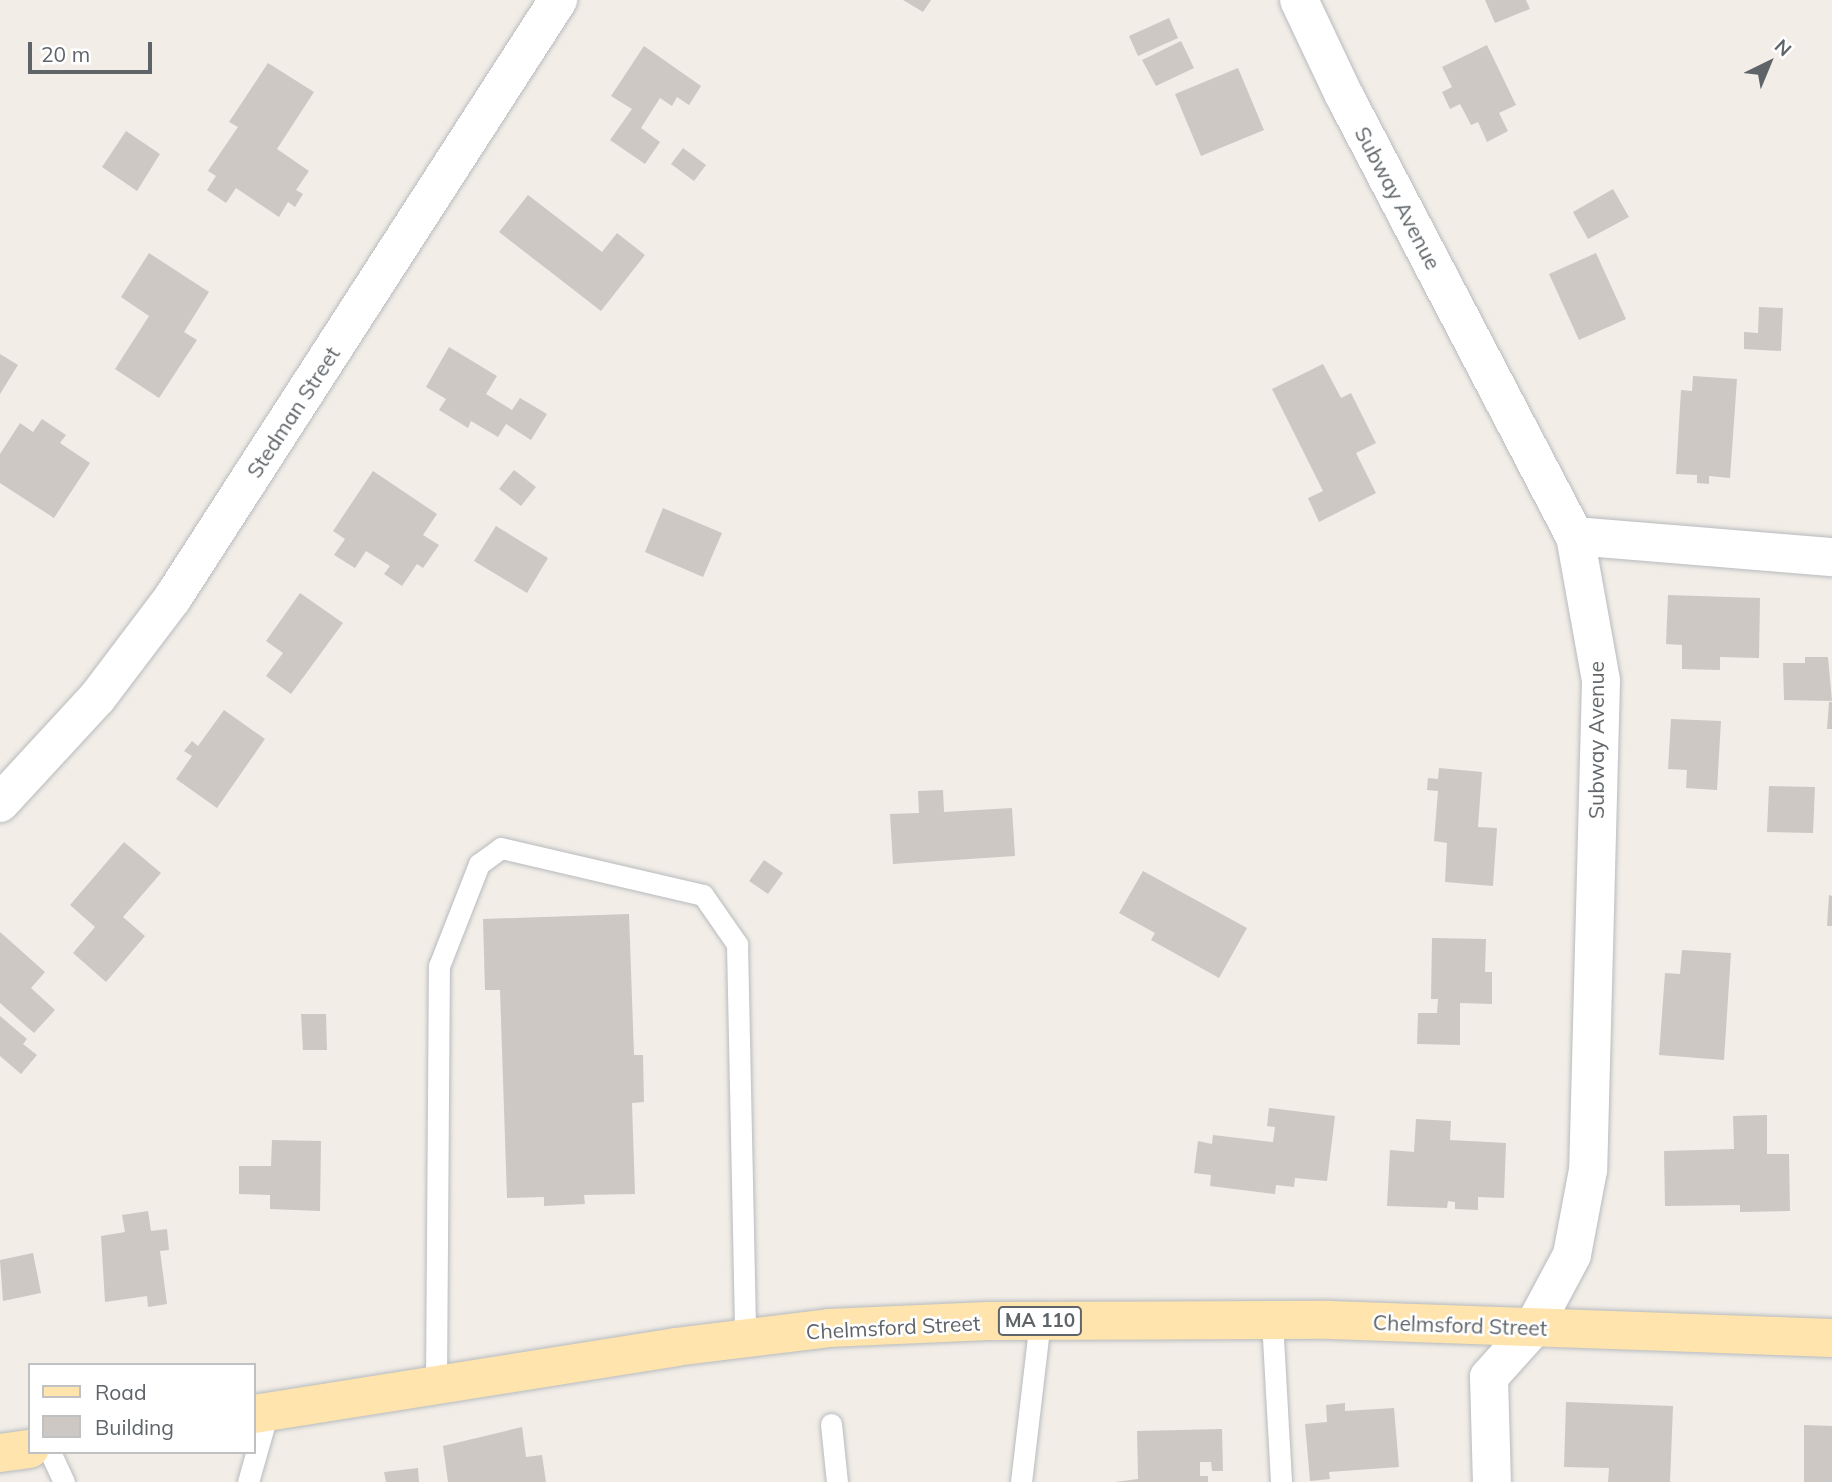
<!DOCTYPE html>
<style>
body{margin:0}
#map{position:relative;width:1832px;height:1482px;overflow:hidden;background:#f2ede7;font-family:Mulish,sans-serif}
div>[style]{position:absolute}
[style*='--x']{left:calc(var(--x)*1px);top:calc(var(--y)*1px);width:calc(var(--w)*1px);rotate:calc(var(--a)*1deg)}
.building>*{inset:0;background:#cdc8c3}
.roads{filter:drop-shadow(0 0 2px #b7bbbe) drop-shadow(0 0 2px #b7bbbe)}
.lane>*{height:21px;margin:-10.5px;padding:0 10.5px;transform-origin:10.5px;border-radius:10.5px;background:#fff}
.street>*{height:38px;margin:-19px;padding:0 19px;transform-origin:19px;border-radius:19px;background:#fff}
.secondary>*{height:38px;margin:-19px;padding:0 19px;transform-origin:19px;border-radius:19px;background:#fff}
.primary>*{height:38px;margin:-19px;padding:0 19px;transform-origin:19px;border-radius:19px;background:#ffe4ae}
span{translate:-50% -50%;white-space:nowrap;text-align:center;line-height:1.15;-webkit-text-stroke:5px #fff;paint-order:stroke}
.shield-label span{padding:2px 5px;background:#fff;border:2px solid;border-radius:5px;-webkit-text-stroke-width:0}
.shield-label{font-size:19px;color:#5e6468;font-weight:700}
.street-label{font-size:21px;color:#5e6468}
.legend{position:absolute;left:28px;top:1363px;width:228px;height:91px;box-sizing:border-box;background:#fff;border:2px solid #bfc1c3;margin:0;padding:9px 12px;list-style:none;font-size:21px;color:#5e6468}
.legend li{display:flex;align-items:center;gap:14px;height:35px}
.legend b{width:35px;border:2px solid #bfc1c3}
.north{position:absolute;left:1734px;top:28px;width:70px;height:70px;-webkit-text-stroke:5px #fff;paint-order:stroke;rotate:43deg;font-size:19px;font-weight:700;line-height:28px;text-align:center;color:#5e6468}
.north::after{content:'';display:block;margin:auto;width:24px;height:32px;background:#5e6468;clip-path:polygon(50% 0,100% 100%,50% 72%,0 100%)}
.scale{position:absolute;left:28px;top:42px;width:124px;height:32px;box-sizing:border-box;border:4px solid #5e6468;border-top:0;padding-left:9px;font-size:21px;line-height:24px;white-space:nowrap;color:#5e6468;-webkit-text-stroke:5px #fff;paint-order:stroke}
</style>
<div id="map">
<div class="building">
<div style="clip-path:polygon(903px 0,931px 0,923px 12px)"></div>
<div style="clip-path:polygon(1485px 0,1526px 0,1530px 9px,1495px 23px)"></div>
<div style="clip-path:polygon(1169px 18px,1178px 38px,1138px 56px,1129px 36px)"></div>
<div style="clip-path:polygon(1181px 41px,1194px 68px,1156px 86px,1142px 60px)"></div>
<div style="clip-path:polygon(1487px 45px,1516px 105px,1499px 113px,1508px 131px,1487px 142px,1478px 122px,1471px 125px,1460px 104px,1450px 109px,1442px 92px,1452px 87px,1442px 67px)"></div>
<div style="clip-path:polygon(644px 46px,701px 86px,689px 105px,677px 97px,672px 106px,660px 98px,641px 128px,660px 142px,645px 164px,610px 140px,632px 109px,611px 96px)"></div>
<div style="clip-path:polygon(268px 63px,314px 92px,277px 149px,309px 171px,296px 190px,303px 194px,295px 207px,288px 202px,279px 217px,236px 188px,226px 203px,207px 190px,216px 176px,208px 171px,238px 127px,229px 122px)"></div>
<div style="clip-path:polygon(1238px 68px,1264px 130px,1201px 156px,1175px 94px)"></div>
<div style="clip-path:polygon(126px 131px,160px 154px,137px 191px,102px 167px)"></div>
<div style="clip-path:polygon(683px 148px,706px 165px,694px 181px,671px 164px)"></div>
<div style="clip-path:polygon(1613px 189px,1629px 217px,1588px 239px,1573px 212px)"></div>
<div style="clip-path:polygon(528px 195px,602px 252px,617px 233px,645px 255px,601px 311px,499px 232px)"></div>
<div style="clip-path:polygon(149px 253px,209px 292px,184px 332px,197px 340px,159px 398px,115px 369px,149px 316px,121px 297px)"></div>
<div style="clip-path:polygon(1596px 253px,1626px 319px,1579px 340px,1549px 274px)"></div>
<div style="clip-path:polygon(1759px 307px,1783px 308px,1781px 351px,1744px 349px,1744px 332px,1758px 333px)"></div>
<div style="clip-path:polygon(449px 347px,497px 376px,486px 394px,512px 410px,520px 398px,547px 414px,531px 440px,506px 424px,498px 437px,471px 421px,468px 428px,439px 410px,446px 399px,426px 387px)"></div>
<div style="clip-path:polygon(0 354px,18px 365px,0 394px)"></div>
<div style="clip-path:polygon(1323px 364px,1341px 398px,1351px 393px,1376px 443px,1356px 453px,1376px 493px,1319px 522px,1308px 498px,1323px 491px,1272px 389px)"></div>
<div style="clip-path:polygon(1693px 376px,1737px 379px,1730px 478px,1709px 476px,1709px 484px,1697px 483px,1697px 475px,1676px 474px,1681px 390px,1692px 391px)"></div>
<div style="clip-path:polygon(42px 419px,66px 435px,60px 443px,90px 463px,54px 518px,0 483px,0 454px,20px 423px,33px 432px)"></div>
<div style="clip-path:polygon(514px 470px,536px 487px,521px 506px,499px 489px)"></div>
<div style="clip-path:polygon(373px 471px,437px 514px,423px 535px,439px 545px,423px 568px,417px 564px,402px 586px,384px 574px,390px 566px,366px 551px,355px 568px,334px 555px,345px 539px,333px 531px)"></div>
<div style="clip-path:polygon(663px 508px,722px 533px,703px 577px,645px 552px)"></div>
<div style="clip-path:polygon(496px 526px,548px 558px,527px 593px,474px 561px)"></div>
<div style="clip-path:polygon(300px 593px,343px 623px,291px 694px,266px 676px,283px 653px,266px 641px)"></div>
<div style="clip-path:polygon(1668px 595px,1760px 598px,1759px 658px,1720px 657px,1720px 670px,1682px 669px,1682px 645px,1666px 644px)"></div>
<div style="clip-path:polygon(1805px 657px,1828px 657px,1832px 701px,1784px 700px,1783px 663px,1805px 663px)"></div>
<div style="clip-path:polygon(1829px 702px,1832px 702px,1832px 729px,1827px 729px)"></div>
<div style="clip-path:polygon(224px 710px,265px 739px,217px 808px,176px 779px,192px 756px,184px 751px,192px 741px,198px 746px)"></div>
<div style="clip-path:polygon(1671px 719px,1721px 721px,1717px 790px,1686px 788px,1687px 770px,1668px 769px)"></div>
<div style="clip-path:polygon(1439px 768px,1482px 772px,1478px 827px,1497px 828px,1493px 886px,1445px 882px,1447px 843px,1434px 841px,1438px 791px,1427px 790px,1428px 778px,1438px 779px)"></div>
<div style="clip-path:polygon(1769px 786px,1815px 787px,1813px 833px,1767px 832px)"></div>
<div style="clip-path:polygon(943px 790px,944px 812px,1012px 808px,1015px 856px,893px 864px,890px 814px,919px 813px,918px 791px)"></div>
<div style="clip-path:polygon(124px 842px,161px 873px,123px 917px,145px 936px,106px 982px,73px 953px,95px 927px,70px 905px)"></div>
<div style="clip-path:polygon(764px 860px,783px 873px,768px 894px,749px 881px)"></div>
<div style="clip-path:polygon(1143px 871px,1247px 928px,1219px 978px,1151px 940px,1155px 933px,1119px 913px)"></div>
<div style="clip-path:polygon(1829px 895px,1832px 896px,1832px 926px,1827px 926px)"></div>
<div style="clip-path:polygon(629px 914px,634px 1055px,643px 1055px,644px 1102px,632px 1103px,635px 1194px,584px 1195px,585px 1204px,544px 1206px,544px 1197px,507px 1198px,500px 990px,485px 990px,483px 919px)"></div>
<div style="clip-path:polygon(0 932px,45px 972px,31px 988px,55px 1010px,34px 1033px,0 1003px)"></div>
<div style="clip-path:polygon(1432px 938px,1486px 939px,1485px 972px,1492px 972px,1492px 1004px,1460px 1003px,1460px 1045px,1417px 1044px,1418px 1013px,1437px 1013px,1438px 999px,1431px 999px)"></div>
<div style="clip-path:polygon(1682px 950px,1731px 953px,1724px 1060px,1659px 1055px,1665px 973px,1680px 974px)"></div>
<div style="clip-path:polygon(301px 1014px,326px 1014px,327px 1050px,303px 1050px)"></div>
<div style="clip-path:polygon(0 1016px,27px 1039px,23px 1044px,37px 1055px,21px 1074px,0 1056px)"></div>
<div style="clip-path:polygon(1269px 1108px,1335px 1116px,1327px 1181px,1295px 1178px,1294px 1187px,1276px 1185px,1275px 1194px,1210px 1186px,1211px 1175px,1194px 1173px,1198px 1141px,1212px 1144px,1213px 1135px,1273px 1142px,1275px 1127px,1267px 1126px)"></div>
<div style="clip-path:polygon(1767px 1115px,1767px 1154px,1789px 1154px,1790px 1211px,1740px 1212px,1740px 1205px,1665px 1206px,1664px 1151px,1734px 1149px,1733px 1116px)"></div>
<div style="clip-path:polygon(1416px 1119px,1451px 1121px,1450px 1140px,1506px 1143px,1504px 1198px,1478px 1197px,1478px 1210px,1455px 1209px,1455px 1202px,1448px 1201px,1447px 1208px,1387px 1206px,1390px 1150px,1414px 1152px)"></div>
<div style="clip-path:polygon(272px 1140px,321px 1141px,320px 1211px,270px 1209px,270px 1195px,239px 1194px,239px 1166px,271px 1166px)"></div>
<div style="clip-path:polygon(148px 1211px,151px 1231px,167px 1229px,169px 1250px,160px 1251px,167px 1304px,148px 1307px,147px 1296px,105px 1302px,101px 1236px,125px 1232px,122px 1215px)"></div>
<div style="clip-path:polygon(33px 1253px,41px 1293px,3px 1301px,0 1260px)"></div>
<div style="clip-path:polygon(1566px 1402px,1673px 1406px,1670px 1482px,1608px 1482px,1609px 1468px,1564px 1467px)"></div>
<div style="clip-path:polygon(1345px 1403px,1345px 1411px,1394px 1408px,1399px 1467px,1329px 1472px,1330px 1479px,1310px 1481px,1305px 1424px,1327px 1422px,1326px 1405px)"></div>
<div style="clip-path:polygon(1804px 1425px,1832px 1426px,1832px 1482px,1804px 1482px)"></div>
<div style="clip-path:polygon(522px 1427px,526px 1457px,542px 1455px,546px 1482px,448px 1482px,443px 1446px)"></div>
<div style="clip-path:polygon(1222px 1429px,1223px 1471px,1212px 1471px,1211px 1462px,1200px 1462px,1200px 1476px,1208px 1476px,1208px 1482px,1115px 1482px,1138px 1479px,1137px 1431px)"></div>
<div style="clip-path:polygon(418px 1468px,419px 1482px,386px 1482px,384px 1472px)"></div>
</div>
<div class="roads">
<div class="lane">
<div style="--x:1272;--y:1320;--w:162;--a:86.8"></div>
<div style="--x:436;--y:1385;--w:419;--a:-89.6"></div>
<div style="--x:439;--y:966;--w:110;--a:-68.6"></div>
<div style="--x:479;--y:864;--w:27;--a:-36"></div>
<div style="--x:501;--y:848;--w:207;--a:13.1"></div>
<div style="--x:703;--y:895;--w:60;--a:55.2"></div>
<div style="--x:737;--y:944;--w:394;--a:88.8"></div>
<div style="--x:831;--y:1424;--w:58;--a:84.1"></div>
<div style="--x:50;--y:1452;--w:33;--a:65"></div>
<div style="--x:248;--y:1482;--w:73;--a:-74.1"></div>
<div style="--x:1021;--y:1482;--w:162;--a:-83.3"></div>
</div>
<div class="street">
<div style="--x:1299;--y:0;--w:105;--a:64.7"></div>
<div style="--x:1344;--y:95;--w:498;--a:62.4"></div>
<div style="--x:1575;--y:536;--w:147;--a:79.8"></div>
<div style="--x:1601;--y:681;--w:489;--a:91.5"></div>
<div style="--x:1588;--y:1170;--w:86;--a:100.7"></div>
<div style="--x:1572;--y:1255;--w:83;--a:118.1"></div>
<div style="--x:1533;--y:1328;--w:66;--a:131.9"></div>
<div style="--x:1489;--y:1377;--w:105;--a:88.4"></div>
<div style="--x:1575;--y:536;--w:258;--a:4.7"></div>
</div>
<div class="secondary">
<div style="--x:0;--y:803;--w:143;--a:-47.3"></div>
<div style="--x:97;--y:698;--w:124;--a:-52.9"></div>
<div style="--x:172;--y:599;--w:713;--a:-57.2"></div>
</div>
<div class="primary">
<div style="--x:254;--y:1414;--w:426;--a:-9"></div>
<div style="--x:675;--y:1347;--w:155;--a:-7"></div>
<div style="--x:829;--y:1328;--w:159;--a:-2.5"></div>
<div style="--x:988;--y:1321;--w:342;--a:-0.2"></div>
<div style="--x:1330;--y:1320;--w:502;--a:2.05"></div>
<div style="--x:0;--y:1453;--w:30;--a:-8"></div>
</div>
</div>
<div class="shield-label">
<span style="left:1040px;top:1321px">MA 110</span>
</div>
<div class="street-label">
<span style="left:1398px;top:198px;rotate:62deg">Subway Avenue</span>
<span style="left:293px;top:412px;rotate:-57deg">Stedman Street</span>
<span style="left:1596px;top:740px;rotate:-90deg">Subway Avenue</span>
<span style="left:1460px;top:1325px;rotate:2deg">Chelmsford Street</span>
<span style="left:893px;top:1327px;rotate:-3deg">Chelmsford Street</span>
</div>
<ul class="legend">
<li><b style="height:9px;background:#ffe4ae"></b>Road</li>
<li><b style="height:19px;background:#cdc8c3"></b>Building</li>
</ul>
<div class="north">N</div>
<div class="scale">20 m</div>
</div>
